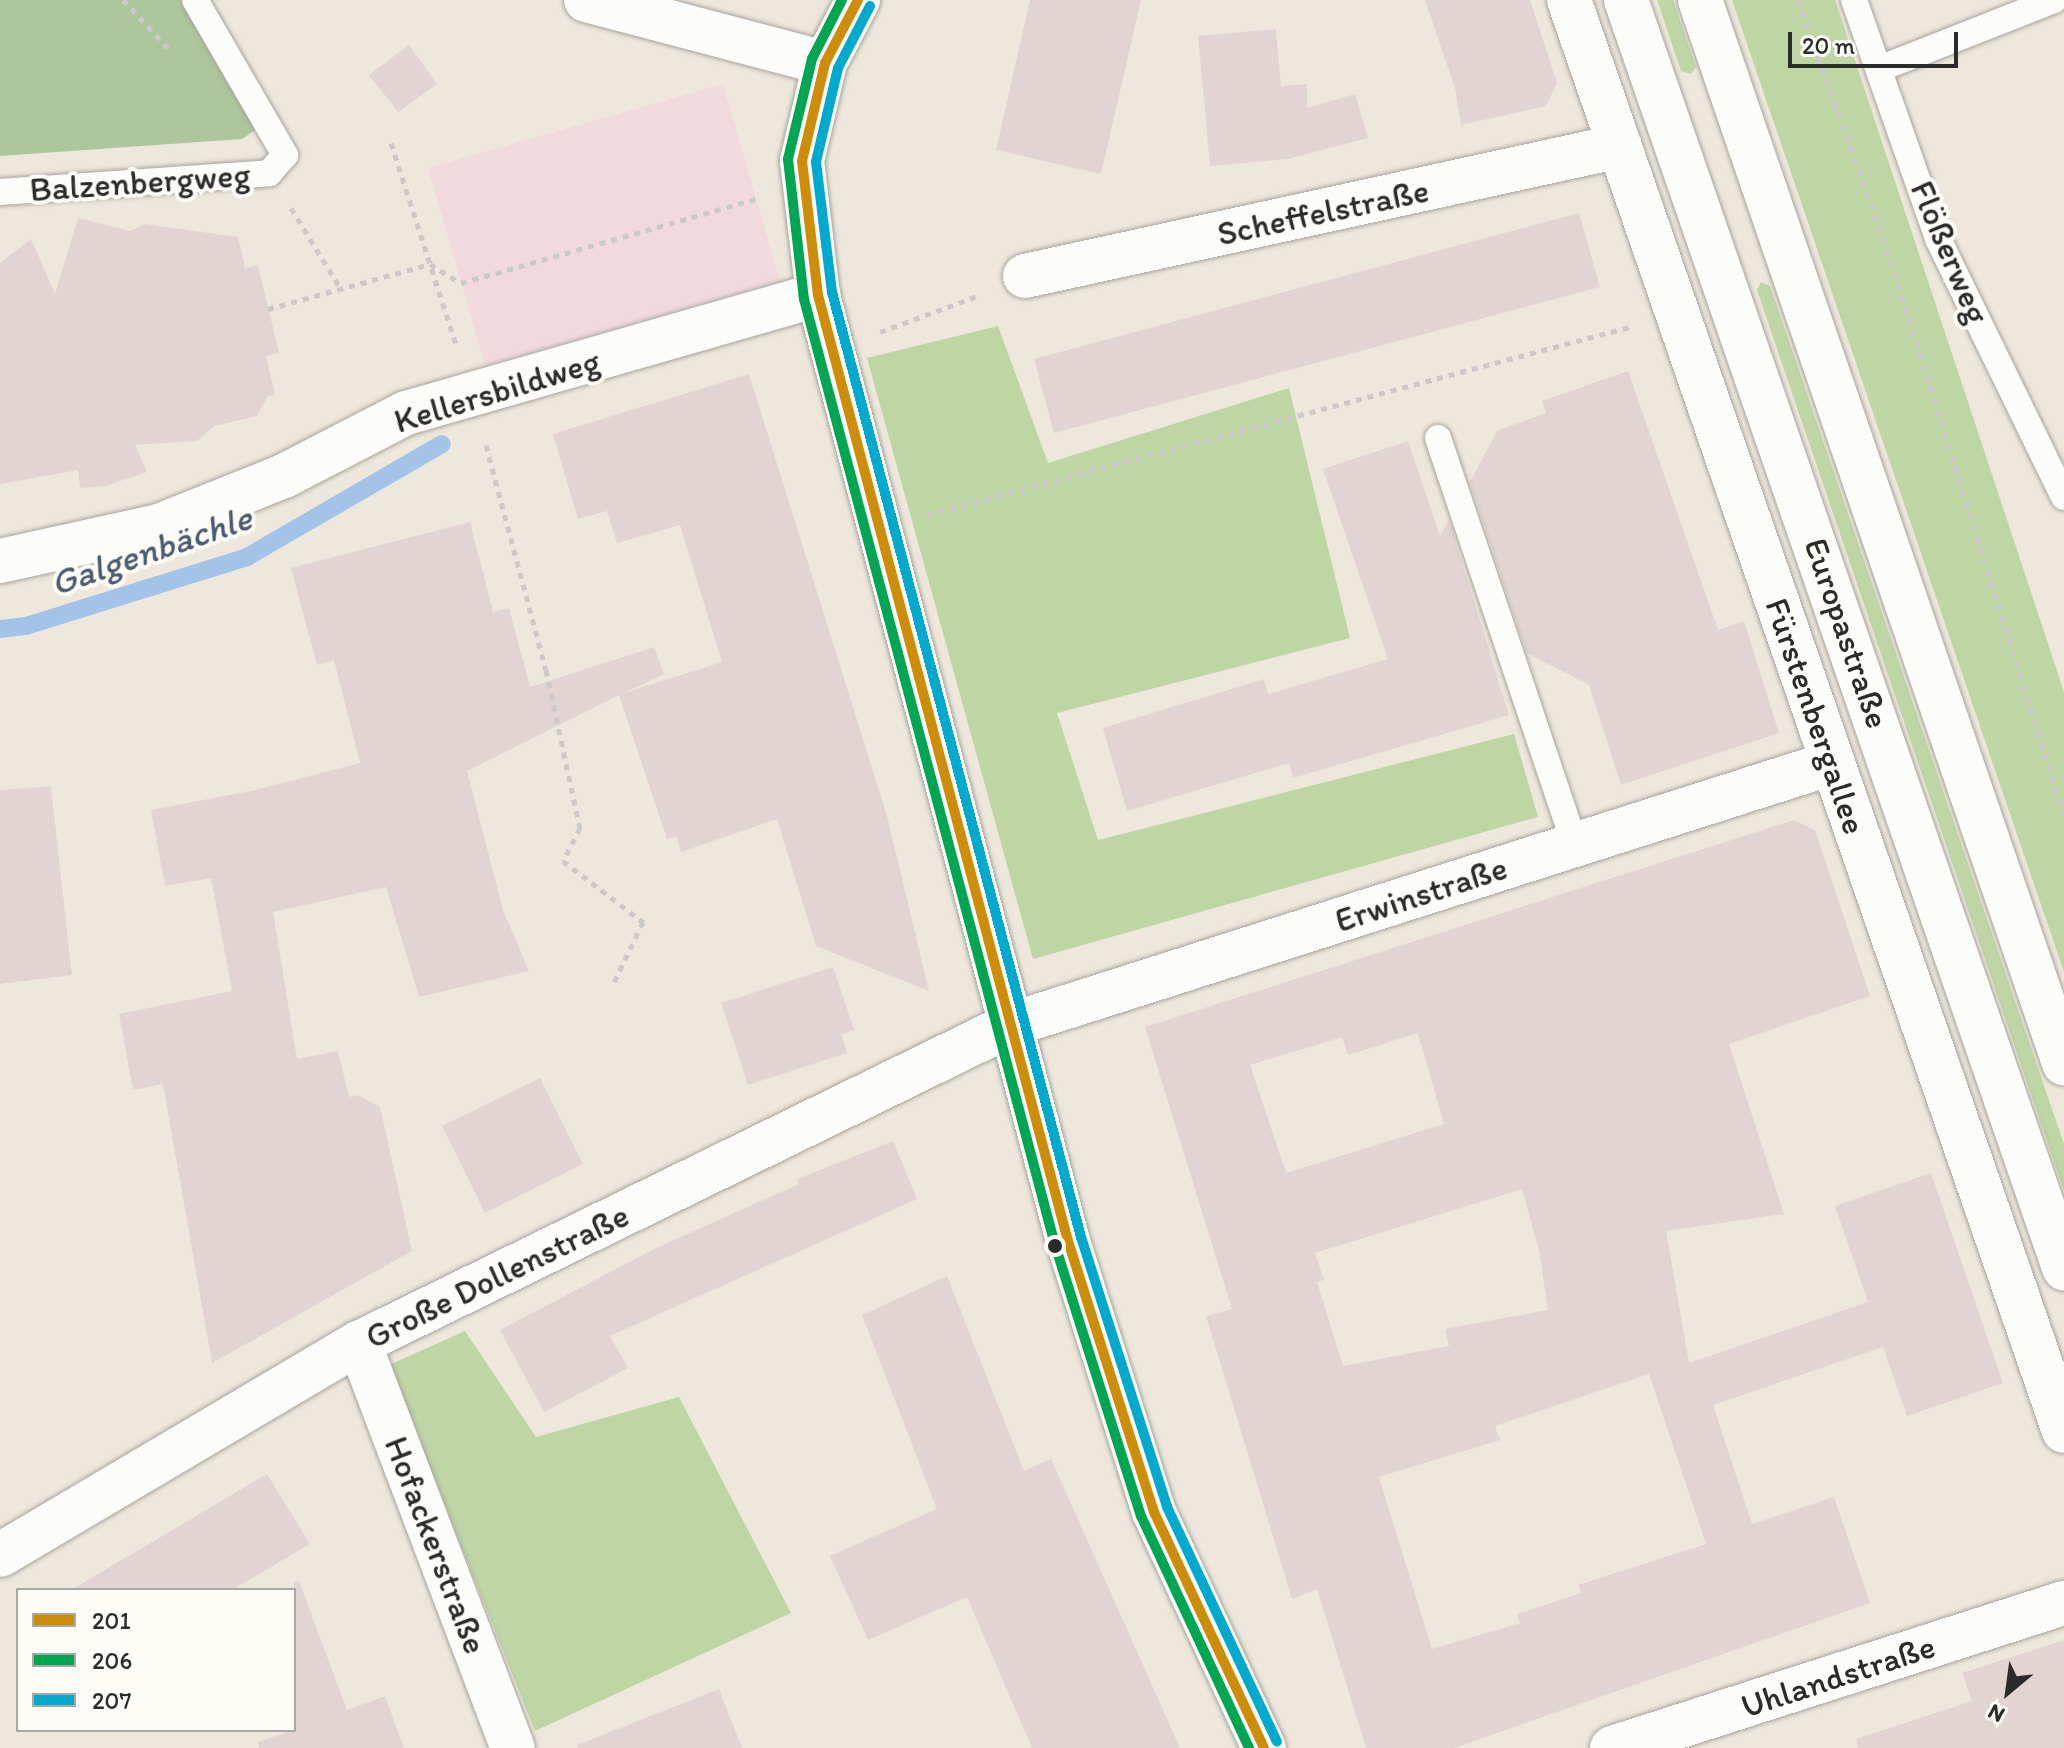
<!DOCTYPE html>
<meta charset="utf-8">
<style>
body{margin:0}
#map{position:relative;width:2064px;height:1748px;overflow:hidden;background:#eee8dc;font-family:Itim,sans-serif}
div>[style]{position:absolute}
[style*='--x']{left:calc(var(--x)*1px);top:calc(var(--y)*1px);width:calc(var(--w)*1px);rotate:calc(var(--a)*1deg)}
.built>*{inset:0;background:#f1dade}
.green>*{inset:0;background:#bed5a4}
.forest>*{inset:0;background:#adc69c}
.stream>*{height:18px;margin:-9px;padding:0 9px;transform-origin:9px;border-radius:9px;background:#a4c3e9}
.building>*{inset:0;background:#e2d4d2}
.path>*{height:5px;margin-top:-2.5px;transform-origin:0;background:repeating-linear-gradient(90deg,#cbcac8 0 6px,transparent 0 12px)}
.roads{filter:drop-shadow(0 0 2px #a8a49d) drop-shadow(0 0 2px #a8a49d)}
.service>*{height:26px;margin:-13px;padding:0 13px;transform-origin:13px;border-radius:13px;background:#fcfcfa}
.minor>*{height:44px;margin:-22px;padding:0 22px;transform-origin:22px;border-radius:22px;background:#fcfcfa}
.tertiary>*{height:44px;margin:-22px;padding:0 22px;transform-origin:22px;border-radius:22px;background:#fcfcfa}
.primary>*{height:44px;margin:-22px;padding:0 22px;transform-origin:22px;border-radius:22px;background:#fcfcfa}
.bus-1>*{height:10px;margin:-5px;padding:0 5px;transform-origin:5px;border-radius:5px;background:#ce8d09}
.bus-2>*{height:10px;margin:-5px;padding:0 5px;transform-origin:5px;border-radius:5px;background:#00a651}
.bus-3>*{height:10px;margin:-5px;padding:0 5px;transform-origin:5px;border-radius:5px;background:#00a9ce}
.dots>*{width:22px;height:22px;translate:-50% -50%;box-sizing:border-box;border:4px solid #fdfcf7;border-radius:50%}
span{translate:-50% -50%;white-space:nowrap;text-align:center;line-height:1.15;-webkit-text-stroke:8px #fdfcf7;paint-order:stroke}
.street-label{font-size:34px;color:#2b2b2b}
.water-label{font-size:36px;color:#4a5b70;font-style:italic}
.legend{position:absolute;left:16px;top:1588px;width:280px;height:144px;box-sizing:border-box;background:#fdfcf7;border:2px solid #a9a8a5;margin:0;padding:10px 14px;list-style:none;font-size:24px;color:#2b2b2b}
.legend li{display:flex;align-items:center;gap:16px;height:40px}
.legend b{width:40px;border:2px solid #a9a8a5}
.north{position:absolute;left:1968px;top:1652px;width:80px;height:80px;-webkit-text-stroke:6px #fdfcf7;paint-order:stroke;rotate:209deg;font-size:22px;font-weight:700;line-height:32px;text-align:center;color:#2b2b2b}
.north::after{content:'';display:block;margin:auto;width:28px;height:36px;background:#2b2b2b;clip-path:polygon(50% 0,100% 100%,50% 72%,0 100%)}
.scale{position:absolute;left:1788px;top:32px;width:170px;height:36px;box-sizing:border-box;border:4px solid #2b2b2b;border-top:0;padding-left:10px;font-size:24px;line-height:28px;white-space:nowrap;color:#2b2b2b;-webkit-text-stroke:6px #fdfcf7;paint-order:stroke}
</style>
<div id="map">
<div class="built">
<div style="clip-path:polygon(723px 84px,780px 281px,485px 366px,428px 168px)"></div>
</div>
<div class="green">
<div style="clip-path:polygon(1657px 0,1673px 0,1696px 67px,1691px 74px,1681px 71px)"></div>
<div style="clip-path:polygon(1732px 0,1835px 0,2064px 692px,2064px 972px)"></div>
<div style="clip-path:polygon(1761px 282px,1770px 286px,2064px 1144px,2064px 1191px,1757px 290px)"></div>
<div style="clip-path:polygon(998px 326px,1048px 463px,1289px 388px,1350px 638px,1057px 713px,1098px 840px,1514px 734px,1538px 817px,1033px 959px,867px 358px)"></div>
<div style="clip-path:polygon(465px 1331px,536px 1437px,679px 1397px,791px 1613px,535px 1731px,389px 1365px)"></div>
</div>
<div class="forest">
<div style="clip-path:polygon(0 0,190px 0,274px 117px,242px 139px,0 156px)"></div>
</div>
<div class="stream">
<div style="--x:0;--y:629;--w:26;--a:-7"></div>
<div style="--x:26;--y:626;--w:232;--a:-17.3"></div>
<div style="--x:247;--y:557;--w:225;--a:-30.1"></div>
</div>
<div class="building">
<div style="clip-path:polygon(1030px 0,1141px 0,1101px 174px,996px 150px)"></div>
<div style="clip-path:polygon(1425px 0,1530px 0,1557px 83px,1546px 106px,1461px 125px,1455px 88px)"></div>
<div style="clip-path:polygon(1276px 29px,1281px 86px,1307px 84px,1307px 108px,1355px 94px,1368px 138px,1288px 159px,1210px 166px,1198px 36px)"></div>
<div style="clip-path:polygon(409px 45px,437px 84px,398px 112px,369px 75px)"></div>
<div style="clip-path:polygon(1579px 213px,1600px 287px,1054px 433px,1034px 359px)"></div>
<div style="clip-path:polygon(78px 218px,130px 231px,145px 224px,238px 237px,245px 268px,258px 265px,279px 353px,266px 356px,275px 395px,268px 396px,257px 416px,214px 426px,197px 441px,135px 445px,147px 472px,105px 486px,80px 488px,78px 470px,0 484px,0 263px,31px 239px,55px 294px)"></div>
<div style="clip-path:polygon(1628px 371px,1718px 630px,1744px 621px,1779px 733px,1621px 785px,1589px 685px,1527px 653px,1470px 482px,1497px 431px,1546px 413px,1542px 401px)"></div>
<div style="clip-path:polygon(749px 374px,887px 816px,929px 991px,816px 946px,777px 819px,681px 852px,676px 836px,667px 839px,619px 695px,467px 771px,503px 910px,529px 971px,419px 997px,386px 887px,273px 912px,297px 1059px,338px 1051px,349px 1097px,358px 1095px,380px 1107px,412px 1251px,212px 1363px,163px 1084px,133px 1090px,119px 1014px,232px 991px,211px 878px,165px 886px,151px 810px,251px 791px,360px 763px,334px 660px,317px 665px,291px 568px,470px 522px,493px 612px,509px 608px,530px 687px,654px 647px,664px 674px,624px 693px,722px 662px,680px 525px,617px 543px,607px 511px,578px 519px,553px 434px)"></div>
<div style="clip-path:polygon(1408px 441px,1440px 536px,1449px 520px,1509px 715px,1293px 778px,1289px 763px,1127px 811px,1103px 728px,1264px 679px,1268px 694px,1388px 659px,1323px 469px)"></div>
<div style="clip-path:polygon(51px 786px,72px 975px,0 984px,0 790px)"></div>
<div style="clip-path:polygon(evenodd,1794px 820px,1815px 830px,1870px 996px,1729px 1044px,1784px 1214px,1666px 1231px,1689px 1363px,1868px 1302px,1835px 1206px,1931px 1173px,2003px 1383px,1907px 1416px,1883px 1347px,1713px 1405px,1752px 1524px,1834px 1497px,1870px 1603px,1454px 1748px,1366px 1748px,1317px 1589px,1292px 1599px,1206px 1316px,1232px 1309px,1145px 1027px,1794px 820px,1418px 1033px,1444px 1124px,1286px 1173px,1250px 1065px,1342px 1037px,1348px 1055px,1418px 1033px,1794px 820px,1522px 1189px,1539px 1250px,1548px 1310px,1445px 1329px,1449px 1346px,1343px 1366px,1317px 1282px,1324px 1280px,1315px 1253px,1522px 1189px,1794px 820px,1649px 1374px,1706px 1544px,1578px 1585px,1581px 1593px,1517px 1614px,1520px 1623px,1432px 1649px,1379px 1477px,1500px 1440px,1495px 1426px,1649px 1374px)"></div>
<div style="clip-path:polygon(833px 967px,854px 1030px,842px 1034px,847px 1053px,748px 1085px,721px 1003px)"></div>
<div style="clip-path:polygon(540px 1078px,583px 1164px,485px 1213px,442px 1126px)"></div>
<div style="clip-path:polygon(893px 1141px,917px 1199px,610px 1336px,628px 1368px,544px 1412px,500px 1330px,654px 1249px,799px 1184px,797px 1179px)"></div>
<div style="clip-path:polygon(947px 1276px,1024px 1471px,1051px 1459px,1180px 1748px,1032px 1748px,967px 1597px,868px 1640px,830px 1556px,937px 1509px,862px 1315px)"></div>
<div style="clip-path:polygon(267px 1474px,310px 1544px,232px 1590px,71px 1590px)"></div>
<div style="clip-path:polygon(299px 1581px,347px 1710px,385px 1696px,404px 1748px,259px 1748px,258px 1742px,294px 1730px,294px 1582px)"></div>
<div style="clip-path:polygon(2064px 1640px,2064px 1748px,1858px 1748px,1856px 1739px,1972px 1701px,1962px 1673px)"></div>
<div style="clip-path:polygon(719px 1689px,742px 1748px,578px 1748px,577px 1745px)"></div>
</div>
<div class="path">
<div style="--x:123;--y:0;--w:71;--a:46.7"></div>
<div style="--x:1798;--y:0;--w:277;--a:70.4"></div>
<div style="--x:1891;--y:261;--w:580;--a:72.66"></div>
<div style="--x:391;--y:143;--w:214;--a:72.1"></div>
<div style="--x:291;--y:208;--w:97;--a:58.4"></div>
<div style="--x:268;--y:309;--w:168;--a:-15.5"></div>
<div style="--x:430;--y:264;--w:36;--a:32"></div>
<div style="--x:461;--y:283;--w:306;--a:-15.9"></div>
<div style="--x:880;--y:332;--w:107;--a:-20.3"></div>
<div style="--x:486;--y:445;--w:233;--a:75.1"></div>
<div style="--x:546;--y:670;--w:162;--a:77.9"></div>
<div style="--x:580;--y:828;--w:37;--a:117"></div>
<div style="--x:563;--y:861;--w:101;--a:37.3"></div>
<div style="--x:643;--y:922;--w:71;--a:115.8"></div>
<div style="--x:927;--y:515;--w:727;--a:-14.99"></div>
</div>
<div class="roads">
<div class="service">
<div style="--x:1854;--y:0;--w:253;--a:70.6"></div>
<div style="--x:1938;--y:239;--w:287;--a:64"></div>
<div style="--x:1879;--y:69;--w:188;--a:-21.5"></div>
<div style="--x:0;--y:192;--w:270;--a:-4"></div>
<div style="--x:269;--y:173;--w:24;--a:-48"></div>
<div style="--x:285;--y:155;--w:179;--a:-120.1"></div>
<div style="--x:1438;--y:438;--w:429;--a:71.4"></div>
</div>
<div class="minor">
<div style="--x:586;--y:0;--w:247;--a:14.8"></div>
<div style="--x:1569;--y:0;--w:1514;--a:70.92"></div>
<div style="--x:1025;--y:276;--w:609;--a:-12.32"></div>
<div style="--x:0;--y:561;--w:163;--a:-12.4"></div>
<div style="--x:159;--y:526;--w:135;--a:-21.8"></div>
<div style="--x:284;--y:476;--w:137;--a:-27.3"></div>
<div style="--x:406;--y:413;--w:429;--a:-16"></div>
<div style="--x:359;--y:1343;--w:433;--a:69.2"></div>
<div style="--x:0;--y:1555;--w:417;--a:-30.6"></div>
<div style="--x:359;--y:1343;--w:725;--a:-26.03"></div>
<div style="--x:1010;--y:1025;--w:863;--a:-17.68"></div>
<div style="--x:1612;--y:1748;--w:475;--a:-17.8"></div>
</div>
<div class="tertiary">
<div style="--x:858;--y:0;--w:71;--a:117.6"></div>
<div style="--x:825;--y:63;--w:101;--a:103.2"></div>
<div style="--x:802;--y:161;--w:135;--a:83.2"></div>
<div style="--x:818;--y:295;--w:978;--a:75.2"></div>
<div style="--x:1068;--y:1241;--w:284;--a:72.4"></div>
<div style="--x:1154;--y:1512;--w:260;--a:65"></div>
</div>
<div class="primary">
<div style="--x:1626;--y:0;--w:1342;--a:70.94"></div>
<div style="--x:1700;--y:0;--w:1124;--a:71.1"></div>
</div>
</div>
<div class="bus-1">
<div style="--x:858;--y:0;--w:71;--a:117.6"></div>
<div style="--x:825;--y:63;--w:101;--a:103.2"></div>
<div style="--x:802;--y:161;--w:135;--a:83.2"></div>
<div style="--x:818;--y:295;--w:978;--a:75.2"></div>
<div style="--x:1068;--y:1241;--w:284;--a:72.4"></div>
<div style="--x:1154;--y:1512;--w:260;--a:65"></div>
</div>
<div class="bus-2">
<div style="--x:842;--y:0;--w:66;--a:117"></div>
<div style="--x:812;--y:59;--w:103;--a:103.5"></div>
<div style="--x:788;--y:159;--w:141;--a:83.5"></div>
<div style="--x:804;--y:299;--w:979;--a:75.14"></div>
<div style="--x:1055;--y:1245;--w:284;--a:72.4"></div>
<div style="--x:1141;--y:1516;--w:256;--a:65"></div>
</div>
<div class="bus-3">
<div style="--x:870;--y:6;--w:70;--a:117.3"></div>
<div style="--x:838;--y:68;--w:97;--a:103.2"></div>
<div style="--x:816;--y:162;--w:131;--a:83"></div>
<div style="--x:832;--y:292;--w:977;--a:75.24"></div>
<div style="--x:1081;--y:1237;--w:283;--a:72.3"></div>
<div style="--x:1167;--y:1507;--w:259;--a:64.9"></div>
</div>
<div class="dots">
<div style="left:1055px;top:1246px;background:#2b2b2b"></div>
</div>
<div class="street-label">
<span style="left:140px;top:182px;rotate:-4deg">Balzenbergweg</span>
<span style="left:1323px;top:212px;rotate:-12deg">Scheffelstraße</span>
<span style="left:1950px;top:252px;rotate:67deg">Flößerweg</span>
<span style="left:497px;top:391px;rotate:-17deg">Kellersbildweg</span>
<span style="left:1847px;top:633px;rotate:71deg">Europastraße</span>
<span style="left:1816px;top:716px;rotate:71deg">Fürstenbergallee</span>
<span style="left:1421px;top:894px;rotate:-18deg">Erwinstraße</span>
<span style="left:497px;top:1276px;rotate:-26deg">Große Dollenstraße</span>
<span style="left:436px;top:1545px;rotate:69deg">Hofackerstraße</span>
<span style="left:1838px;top:1676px;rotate:-18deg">Uhlandstraße</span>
</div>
<div class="water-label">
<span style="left:151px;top:550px;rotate:-19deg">Galgenbächle</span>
</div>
<ul class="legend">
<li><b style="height:10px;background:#ce8d09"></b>201</li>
<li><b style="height:10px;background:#00a651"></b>206</li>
<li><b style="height:10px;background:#00a9ce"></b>207</li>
</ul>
<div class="north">N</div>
<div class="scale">20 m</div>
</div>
